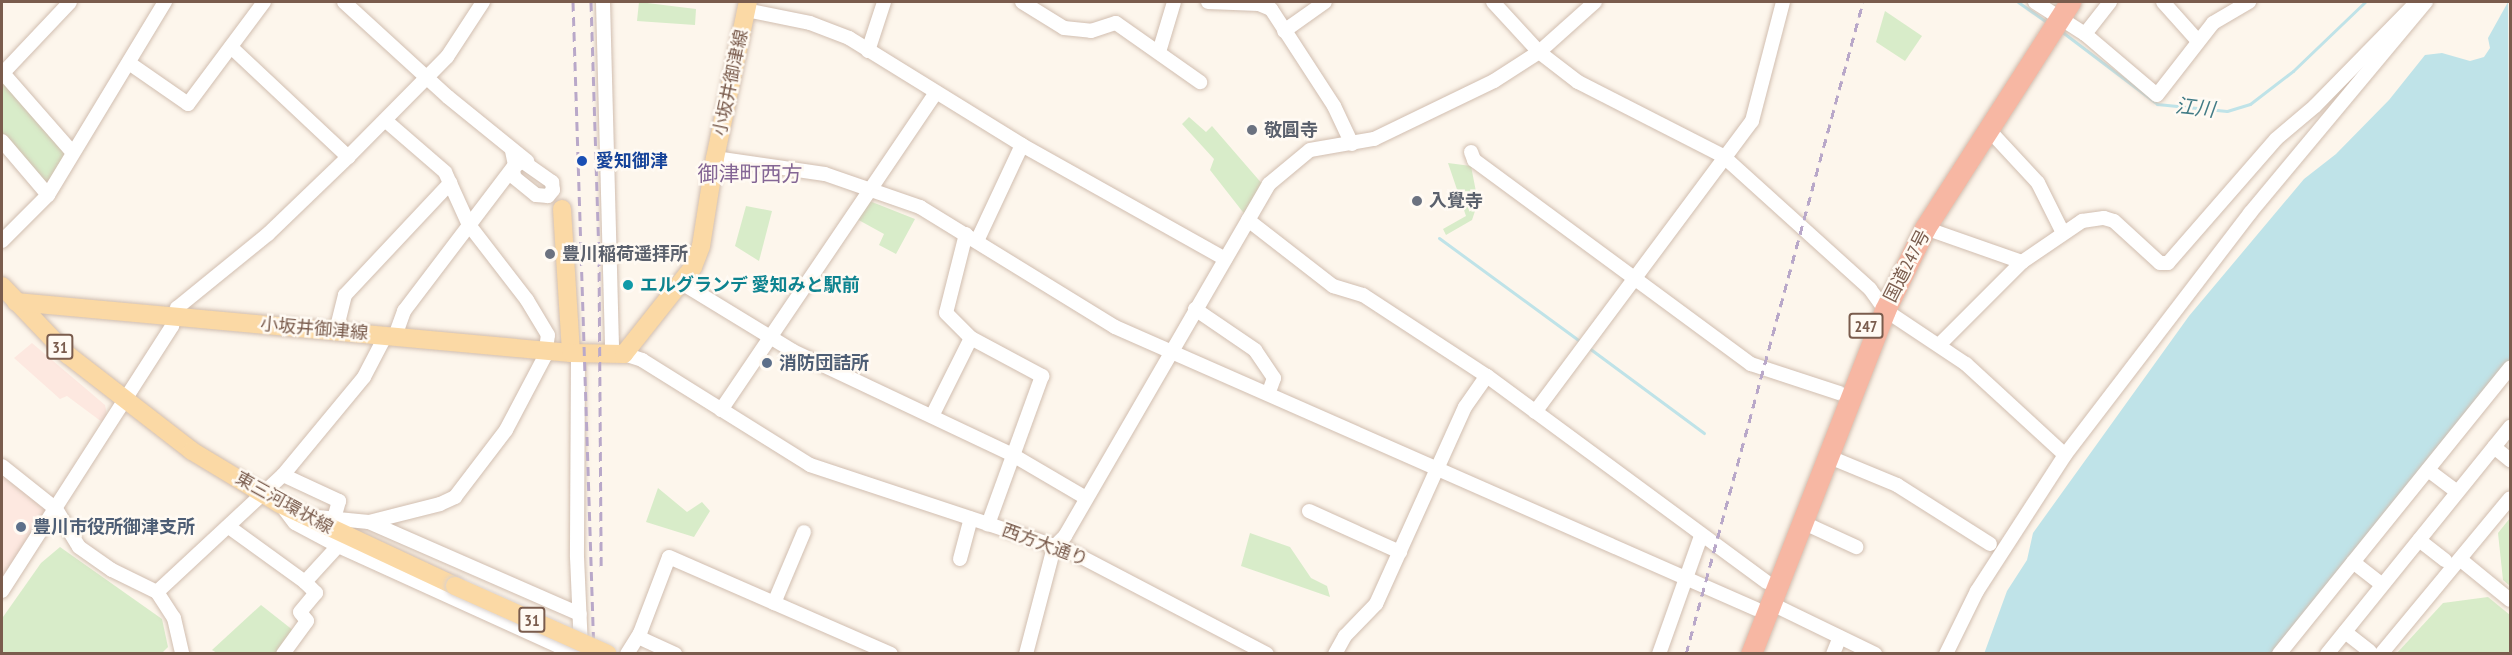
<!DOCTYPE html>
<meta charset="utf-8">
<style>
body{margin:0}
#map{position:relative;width:2512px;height:655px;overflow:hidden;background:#fdf6ec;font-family:"PT Sans Narrow","Noto Sans JP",sans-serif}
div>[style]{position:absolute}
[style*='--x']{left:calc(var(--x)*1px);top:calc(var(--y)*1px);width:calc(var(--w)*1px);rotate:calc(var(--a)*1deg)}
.commercial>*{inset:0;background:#fde8e0}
.green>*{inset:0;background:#d8ecc9}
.water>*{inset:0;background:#bfe3e8}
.stream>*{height:3px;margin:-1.5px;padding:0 1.5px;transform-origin:1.5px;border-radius:1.5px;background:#bfe3e8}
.roads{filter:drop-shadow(0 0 2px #d1beb0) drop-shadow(0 0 2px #d1beb0)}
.minor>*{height:14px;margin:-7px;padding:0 7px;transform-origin:7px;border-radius:7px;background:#fff}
.major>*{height:18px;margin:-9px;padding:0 9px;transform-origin:9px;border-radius:9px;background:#fbd9a5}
.highway>*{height:21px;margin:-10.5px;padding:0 10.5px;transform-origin:10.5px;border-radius:10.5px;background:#f7b7a3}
.rail>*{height:3px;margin-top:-1.5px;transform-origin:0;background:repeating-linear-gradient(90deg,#b9a8c9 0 9px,transparent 0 15px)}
.bridges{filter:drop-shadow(0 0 2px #dad1cd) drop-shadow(0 0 2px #dad1cd)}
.major-bridge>*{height:18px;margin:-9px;padding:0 9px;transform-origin:9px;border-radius:9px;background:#fbd9a5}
.dots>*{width:16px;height:16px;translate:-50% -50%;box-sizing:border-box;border:3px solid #fffaf3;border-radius:50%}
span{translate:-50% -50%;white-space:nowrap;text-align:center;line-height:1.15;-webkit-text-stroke:5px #fffaf3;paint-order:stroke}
.shield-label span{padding:2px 4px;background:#fffaf3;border:2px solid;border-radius:4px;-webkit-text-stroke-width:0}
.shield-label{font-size:16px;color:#7a5c4d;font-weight:700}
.street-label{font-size:18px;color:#7a5c4d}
.worship-label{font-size:18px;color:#5b616d;font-weight:700}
.left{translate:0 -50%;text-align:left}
.transit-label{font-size:18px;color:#164399;font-weight:700}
.culture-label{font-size:18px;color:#0d838f;font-weight:700}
.service-label{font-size:18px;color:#4e5e75;font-weight:700}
.water-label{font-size:20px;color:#437c86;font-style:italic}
.quarter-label{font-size:21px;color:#846695}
.frame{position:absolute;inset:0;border:3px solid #7a5c4d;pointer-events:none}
</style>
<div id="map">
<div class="commercial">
<div style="clip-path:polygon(32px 343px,105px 405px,108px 420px,102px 422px,67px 396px,60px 399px,14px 358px)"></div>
<div style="clip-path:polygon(2px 472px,47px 508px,48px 515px,2px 580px)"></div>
</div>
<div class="green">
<div style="clip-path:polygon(639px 2px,696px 9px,695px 25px,637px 21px)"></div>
<div style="clip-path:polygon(1885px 11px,1922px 36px,1905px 61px,1876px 42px)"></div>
<div style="clip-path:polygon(2px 82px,7px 82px,64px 150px,66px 156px,49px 183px,45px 184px,2px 134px)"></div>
<div style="clip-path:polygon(1189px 117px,1206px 132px,1212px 126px,1264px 186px,1246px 216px,1210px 170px,1214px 159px,1182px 124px)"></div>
<div style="clip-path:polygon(1448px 163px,1471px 166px,1478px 202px,1472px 220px,1446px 235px,1443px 229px,1466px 216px)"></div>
<div style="clip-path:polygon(867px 200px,915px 219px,896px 254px,879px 245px,884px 234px,855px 218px)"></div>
<div style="clip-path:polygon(746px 206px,772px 211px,759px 261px,735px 246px)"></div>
<div style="clip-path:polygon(658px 488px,687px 512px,702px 502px,710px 511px,694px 537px,646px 522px)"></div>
<div style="clip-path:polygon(2510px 518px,2510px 586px,2503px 580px,2498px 533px)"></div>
<div style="clip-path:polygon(1250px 533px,1290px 547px,1311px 578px,1327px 586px,1330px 597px,1241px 566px)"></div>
<div style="clip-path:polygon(60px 547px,162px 619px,168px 647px,162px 653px,2px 653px,3px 617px,41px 563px)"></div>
<div style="clip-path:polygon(2488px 597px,2510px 615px,2510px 653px,2397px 653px,2443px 603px)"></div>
<div style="clip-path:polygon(261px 605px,294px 631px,278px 653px,217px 653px,212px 650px)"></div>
</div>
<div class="water">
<div style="clip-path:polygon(2508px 2px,2510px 359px,2273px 653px,1984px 654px,2007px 591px,2027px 560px,2033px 533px,2189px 316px,2304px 179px,2336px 154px,2389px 100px,2425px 55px,2442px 53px,2470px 61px,2484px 57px,2490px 48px,2488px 38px)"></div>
</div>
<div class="stream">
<div style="--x:2018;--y:2;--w:37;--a:35"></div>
<div style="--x:2061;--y:31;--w:121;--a:37.2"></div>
<div style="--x:2157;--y:104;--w:70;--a:5.7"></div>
<div style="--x:2227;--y:111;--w:24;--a:-17"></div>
<div style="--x:2250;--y:104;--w:54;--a:-37.5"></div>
<div style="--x:2293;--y:71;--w:100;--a:-43.8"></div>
<div style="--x:1439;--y:238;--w:176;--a:36.2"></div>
<div style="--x:1589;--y:348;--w:143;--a:36.5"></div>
</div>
<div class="roads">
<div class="minor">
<div style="--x:344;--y:2;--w:141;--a:42.4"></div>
<div style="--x:448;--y:97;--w:102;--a:39"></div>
<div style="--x:603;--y:2;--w:353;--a:88.5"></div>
<div style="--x:1022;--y:2;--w:49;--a:31.8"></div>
<div style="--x:1064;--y:28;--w:27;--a:6"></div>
<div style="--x:1091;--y:31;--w:26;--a:-18"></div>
<div style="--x:1116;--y:23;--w:103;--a:35.1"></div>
<div style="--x:1208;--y:2;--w:51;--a:2.2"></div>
<div style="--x:1259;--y:4;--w:13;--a:23"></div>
<div style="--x:1271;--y:9;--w:116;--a:57"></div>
<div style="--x:1334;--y:106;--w:42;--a:64.7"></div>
<div style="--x:1493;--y:2;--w:68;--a:47.4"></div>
<div style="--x:1539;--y:52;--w:49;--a:37.6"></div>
<div style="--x:1578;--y:82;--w:163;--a:27"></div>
<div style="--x:1723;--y:156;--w:198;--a:42.1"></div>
<div style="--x:1870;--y:289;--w:26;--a:54"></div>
<div style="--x:1885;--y:310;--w:97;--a:33.7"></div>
<div style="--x:1966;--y:364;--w:134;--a:42.6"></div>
<div style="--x:2035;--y:2;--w:59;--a:32.6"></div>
<div style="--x:2085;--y:34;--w:94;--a:40.3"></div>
<div style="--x:2157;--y:95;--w:91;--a:-52.1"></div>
<div style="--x:2213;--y:23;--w:42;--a:-30.3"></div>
<div style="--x:2163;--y:2;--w:52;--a:48.1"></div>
<div style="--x:746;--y:10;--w:65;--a:11.5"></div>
<div style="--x:810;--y:23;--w:42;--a:21"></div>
<div style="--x:849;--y:38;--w:203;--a:31.7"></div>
<div style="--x:1022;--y:145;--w:233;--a:29.3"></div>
<div style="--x:1284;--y:31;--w:50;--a:-35.3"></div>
<div style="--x:2085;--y:34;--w:41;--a:-52"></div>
<div style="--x:231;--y:47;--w:161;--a:43.2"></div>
<div style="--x:868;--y:51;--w:52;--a:-71.9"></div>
<div style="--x:1159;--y:52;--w:52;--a:-73.3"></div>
<div style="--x:129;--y:63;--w:72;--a:34.8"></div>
<div style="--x:188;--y:104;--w:127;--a:-53.3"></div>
<div style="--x:3;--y:73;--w:106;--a:48.8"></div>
<div style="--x:2;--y:74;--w:99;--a:-46.6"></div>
<div style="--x:1989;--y:130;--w:72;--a:47.2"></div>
<div style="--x:2038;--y:183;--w:56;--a:63.4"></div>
<div style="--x:2;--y:141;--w:71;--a:49.6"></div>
<div style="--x:1471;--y:152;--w:9;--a:69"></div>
<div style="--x:1474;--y:160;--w:344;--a:36.4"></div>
<div style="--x:1751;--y:364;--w:93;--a:18.2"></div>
<div style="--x:715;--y:158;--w:111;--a:8.3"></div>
<div style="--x:825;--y:174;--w:101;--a:19.2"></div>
<div style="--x:920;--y:207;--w:229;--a:31.6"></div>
<div style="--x:1115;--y:327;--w:700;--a:23.75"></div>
<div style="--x:522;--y:161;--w:37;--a:35"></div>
<div style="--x:552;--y:182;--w:8;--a:83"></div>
<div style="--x:553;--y:190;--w:8;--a:130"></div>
<div style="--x:548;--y:196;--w:12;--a:-175"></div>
<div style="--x:536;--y:195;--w:28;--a:-141"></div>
<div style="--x:514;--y:177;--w:9;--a:-96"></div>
<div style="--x:513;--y:168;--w:11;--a:-38"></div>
<div style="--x:1248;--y:220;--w:108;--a:37.8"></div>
<div style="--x:1333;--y:286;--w:31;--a:17"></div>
<div style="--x:1363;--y:295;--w:148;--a:33.2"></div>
<div style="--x:1487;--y:376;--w:347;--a:36.4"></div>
<div style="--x:1925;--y:228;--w:103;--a:19.3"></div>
<div style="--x:966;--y:234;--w:81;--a:104.2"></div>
<div style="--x:946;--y:313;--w:35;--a:45"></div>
<div style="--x:971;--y:338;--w:81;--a:28.2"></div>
<div style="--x:1042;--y:376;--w:158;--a:110"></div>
<div style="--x:2;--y:241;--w:65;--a:-45"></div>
<div style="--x:48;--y:195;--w:226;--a:-58.8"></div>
<div style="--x:977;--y:241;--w:106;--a:-64.9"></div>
<div style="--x:680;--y:282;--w:132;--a:31.4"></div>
<div style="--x:793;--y:351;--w:241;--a:25.3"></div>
<div style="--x:1011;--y:454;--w:87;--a:30.4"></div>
<div style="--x:1195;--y:309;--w:73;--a:34.3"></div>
<div style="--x:1255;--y:350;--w:34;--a:56"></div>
<div style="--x:1274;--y:378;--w:15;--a:110"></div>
<div style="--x:336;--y:331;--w:37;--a:-76"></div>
<div style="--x:345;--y:295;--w:154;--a:-46.8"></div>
<div style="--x:395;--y:336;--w:27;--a:-70"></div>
<div style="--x:404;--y:311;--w:183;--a:-52.8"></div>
<div style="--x:515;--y:165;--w:14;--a:-102"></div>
<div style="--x:1939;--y:345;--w:117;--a:-45"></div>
<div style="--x:2022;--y:262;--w:73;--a:-34.3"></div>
<div style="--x:2082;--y:221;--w:22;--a:-8"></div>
<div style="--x:2104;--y:218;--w:10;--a:17"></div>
<div style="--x:2114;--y:221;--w:62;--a:42.4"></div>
<div style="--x:2160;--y:263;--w:8;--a:0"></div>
<div style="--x:2168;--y:263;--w:164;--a:-48.9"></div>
<div style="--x:2276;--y:139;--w:51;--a:-40.2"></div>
<div style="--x:2315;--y:106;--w:137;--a:-45.6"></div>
<div style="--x:578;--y:354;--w:203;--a:90.3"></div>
<div style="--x:577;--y:557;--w:91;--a:87.5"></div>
<div style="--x:624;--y:354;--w:19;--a:18"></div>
<div style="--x:642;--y:360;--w:198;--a:32"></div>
<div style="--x:810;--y:465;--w:274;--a:18.3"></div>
<div style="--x:1070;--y:551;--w:222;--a:27.6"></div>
<div style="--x:721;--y:410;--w:383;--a:-55.9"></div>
<div style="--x:1535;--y:412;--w:363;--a:-53.3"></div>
<div style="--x:1752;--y:121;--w:123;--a:-75.4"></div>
<div style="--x:932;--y:416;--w:87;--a:-63.4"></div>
<div style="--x:2494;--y:447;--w:21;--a:39"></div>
<div style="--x:1827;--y:456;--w:76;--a:22.5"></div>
<div style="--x:1897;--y:485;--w:110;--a:32.4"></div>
<div style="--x:2;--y:466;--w:69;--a:38.5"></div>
<div style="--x:56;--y:509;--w:44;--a:58.8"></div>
<div style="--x:79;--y:547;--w:40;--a:34.9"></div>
<div style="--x:112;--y:570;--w:50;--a:26.1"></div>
<div style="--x:157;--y:592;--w:31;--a:57"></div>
<div style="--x:174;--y:618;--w:37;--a:77"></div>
<div style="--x:2428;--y:470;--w:36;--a:37"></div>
<div style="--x:283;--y:475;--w:62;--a:24.9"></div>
<div style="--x:339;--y:501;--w:19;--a:106"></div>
<div style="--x:282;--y:506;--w:21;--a:53"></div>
<div style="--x:295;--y:523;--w:49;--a:28.1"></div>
<div style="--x:1309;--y:511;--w:100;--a:24.3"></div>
<div style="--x:317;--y:517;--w:52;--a:5.5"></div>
<div style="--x:369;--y:522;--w:230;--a:23.6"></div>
<div style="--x:369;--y:522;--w:73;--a:-14.2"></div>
<div style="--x:440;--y:504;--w:17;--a:-25"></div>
<div style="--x:455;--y:497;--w:84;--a:-52.7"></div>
<div style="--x:506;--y:430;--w:84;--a:-62.2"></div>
<div style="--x:545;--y:356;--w:21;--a:-82"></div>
<div style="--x:548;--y:335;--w:41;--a:-121"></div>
<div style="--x:527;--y:300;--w:95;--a:-127.7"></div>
<div style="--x:469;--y:225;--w:58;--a:-114.4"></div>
<div style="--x:445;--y:172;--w:79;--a:-139.1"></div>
<div style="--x:1802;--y:522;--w:60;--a:24.8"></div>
<div style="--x:229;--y:527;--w:94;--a:35.9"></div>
<div style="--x:305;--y:582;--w:49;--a:-47.5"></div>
<div style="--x:338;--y:546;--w:261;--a:24.4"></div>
<div style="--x:2419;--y:540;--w:33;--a:38"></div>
<div style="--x:960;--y:559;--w:42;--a:-75"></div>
<div style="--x:2461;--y:560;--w:63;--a:39.2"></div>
<div style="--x:2353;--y:562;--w:37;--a:38"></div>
<div style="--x:2;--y:591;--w:315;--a:-57.3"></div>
<div style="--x:172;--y:326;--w:19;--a:-74"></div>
<div style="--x:177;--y:308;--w:117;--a:-39.1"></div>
<div style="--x:268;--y:234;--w:111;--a:-43.9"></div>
<div style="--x:348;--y:157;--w:141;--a:-45.3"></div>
<div style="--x:447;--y:57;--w:66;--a:-56.8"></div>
<div style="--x:157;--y:592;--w:172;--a:-42.9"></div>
<div style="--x:283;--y:475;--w:127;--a:-50.4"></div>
<div style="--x:364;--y:377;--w:47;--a:-62.4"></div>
<div style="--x:774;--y:603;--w:77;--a:-67.1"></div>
<div style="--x:1770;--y:603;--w:117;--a:25.9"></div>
<div style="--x:2345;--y:632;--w:31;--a:38"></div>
<div style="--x:638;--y:637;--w:41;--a:24.7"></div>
<div style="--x:283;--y:654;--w:41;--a:-54"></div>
<div style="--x:307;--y:621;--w:11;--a:-128"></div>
<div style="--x:300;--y:612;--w:25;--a:-50"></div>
<div style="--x:316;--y:593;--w:16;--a:-135"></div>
<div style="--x:627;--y:654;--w:25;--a:-58"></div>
<div style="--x:640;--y:633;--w:81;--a:-69.1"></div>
<div style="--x:669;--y:557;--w:242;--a:23.6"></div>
<div style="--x:1026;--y:654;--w:111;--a:-75.3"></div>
<div style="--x:1054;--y:547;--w:16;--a:-45"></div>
<div style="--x:1065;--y:536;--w:407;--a:-59.9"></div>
<div style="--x:1269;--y:184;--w:53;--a:-39.7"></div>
<div style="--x:1310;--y:150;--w:65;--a:-9.8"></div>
<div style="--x:1374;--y:139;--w:133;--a:-25.8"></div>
<div style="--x:1494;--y:81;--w:54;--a:-32.8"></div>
<div style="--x:1539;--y:52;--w:75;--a:-41.8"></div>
<div style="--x:1335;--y:654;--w:21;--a:-61"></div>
<div style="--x:1345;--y:636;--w:45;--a:-45.9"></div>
<div style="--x:1376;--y:604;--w:216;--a:-65.7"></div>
<div style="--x:1465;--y:407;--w:38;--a:-55"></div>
<div style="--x:1659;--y:654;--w:125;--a:-70.4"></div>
<div style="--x:1833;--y:654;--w:18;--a:-68"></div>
<div style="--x:1946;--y:654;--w:70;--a:-63.8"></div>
<div style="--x:1977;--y:591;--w:162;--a:-57.1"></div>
<div style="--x:2065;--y:455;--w:305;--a:-52.6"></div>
<div style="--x:2250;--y:213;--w:275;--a:-50.2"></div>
<div style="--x:2279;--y:654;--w:368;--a:-51.1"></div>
<div style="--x:2327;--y:654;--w:292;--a:-51.1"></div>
<div style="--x:2381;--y:654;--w:202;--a:-50.4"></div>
</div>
<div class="major">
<div style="--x:562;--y:209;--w:144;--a:86.4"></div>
<div style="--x:2;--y:286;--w:95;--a:46.3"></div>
<div style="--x:68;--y:355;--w:157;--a:37.7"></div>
<div style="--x:192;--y:451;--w:103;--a:31.1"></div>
<div style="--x:280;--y:504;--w:193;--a:25.1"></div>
<div style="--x:16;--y:302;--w:557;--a:5.25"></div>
<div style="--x:571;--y:353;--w:53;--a:1.1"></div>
<div style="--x:624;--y:354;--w:111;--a:-51.6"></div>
<div style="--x:693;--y:267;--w:22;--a:-69"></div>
<div style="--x:701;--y:246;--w:89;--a:-81"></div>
<div style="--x:715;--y:158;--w:159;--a:-78.1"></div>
</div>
<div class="highway">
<div style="--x:1751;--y:654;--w:369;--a:-68.7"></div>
<div style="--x:1885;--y:310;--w:91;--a:-64"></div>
<div style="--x:1925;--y:228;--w:269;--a:-57.3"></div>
</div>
</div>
<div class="rail">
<div style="--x:573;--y:2;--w:652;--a:88.16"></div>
<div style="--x:591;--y:2;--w:255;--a:88.2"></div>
<div style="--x:599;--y:257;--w:311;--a:89.6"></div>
<div style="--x:1686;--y:654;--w:676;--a:-74.81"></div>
</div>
<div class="bridges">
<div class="major-bridge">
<div style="--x:455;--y:586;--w:167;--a:24"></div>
</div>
</div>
<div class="dots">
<div style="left:1252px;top:130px;background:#6b7280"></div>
<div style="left:582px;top:161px;background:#1a4fb4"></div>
<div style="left:1417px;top:201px;background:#6b7280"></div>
<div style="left:550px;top:254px;background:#6b7280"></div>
<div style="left:628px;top:285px;background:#0f9aa8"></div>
<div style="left:767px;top:363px;background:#5c6f8a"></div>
<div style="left:21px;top:527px;background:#5c6f8a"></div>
</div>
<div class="shield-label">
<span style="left:1866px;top:326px">247</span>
<span style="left:60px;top:347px">31</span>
<span style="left:532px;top:620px">31</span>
</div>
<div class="street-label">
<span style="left:731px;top:83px;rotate:-78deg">小坂井御津線</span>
<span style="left:1907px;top:266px;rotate:-63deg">国道247号</span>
<span style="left:314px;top:329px;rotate:5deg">小坂井御津線</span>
<span style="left:284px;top:503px;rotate:29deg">東三河環状線</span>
<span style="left:1045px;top:545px;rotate:20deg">西方大通り</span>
</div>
<div class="worship-label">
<span class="left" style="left:1264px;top:130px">敬圓寺</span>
<span class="left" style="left:1429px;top:201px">入覺寺</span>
<span class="left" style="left:562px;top:254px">豊川稲荷遥拝所</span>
</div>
<div class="transit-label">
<span class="left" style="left:596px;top:161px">愛知御津</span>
</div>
<div class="culture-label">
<span class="left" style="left:640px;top:285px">エルグランデ 愛知みと駅前</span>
</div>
<div class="service-label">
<span class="left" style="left:779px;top:363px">消防団詰所</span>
<span class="left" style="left:33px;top:527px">豊川市役所御津支所</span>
</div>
<div class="water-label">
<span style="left:2195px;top:108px;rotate:6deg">江川</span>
</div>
<div class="quarter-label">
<span style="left:750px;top:174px">御津町西方</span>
</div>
<div class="frame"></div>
</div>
